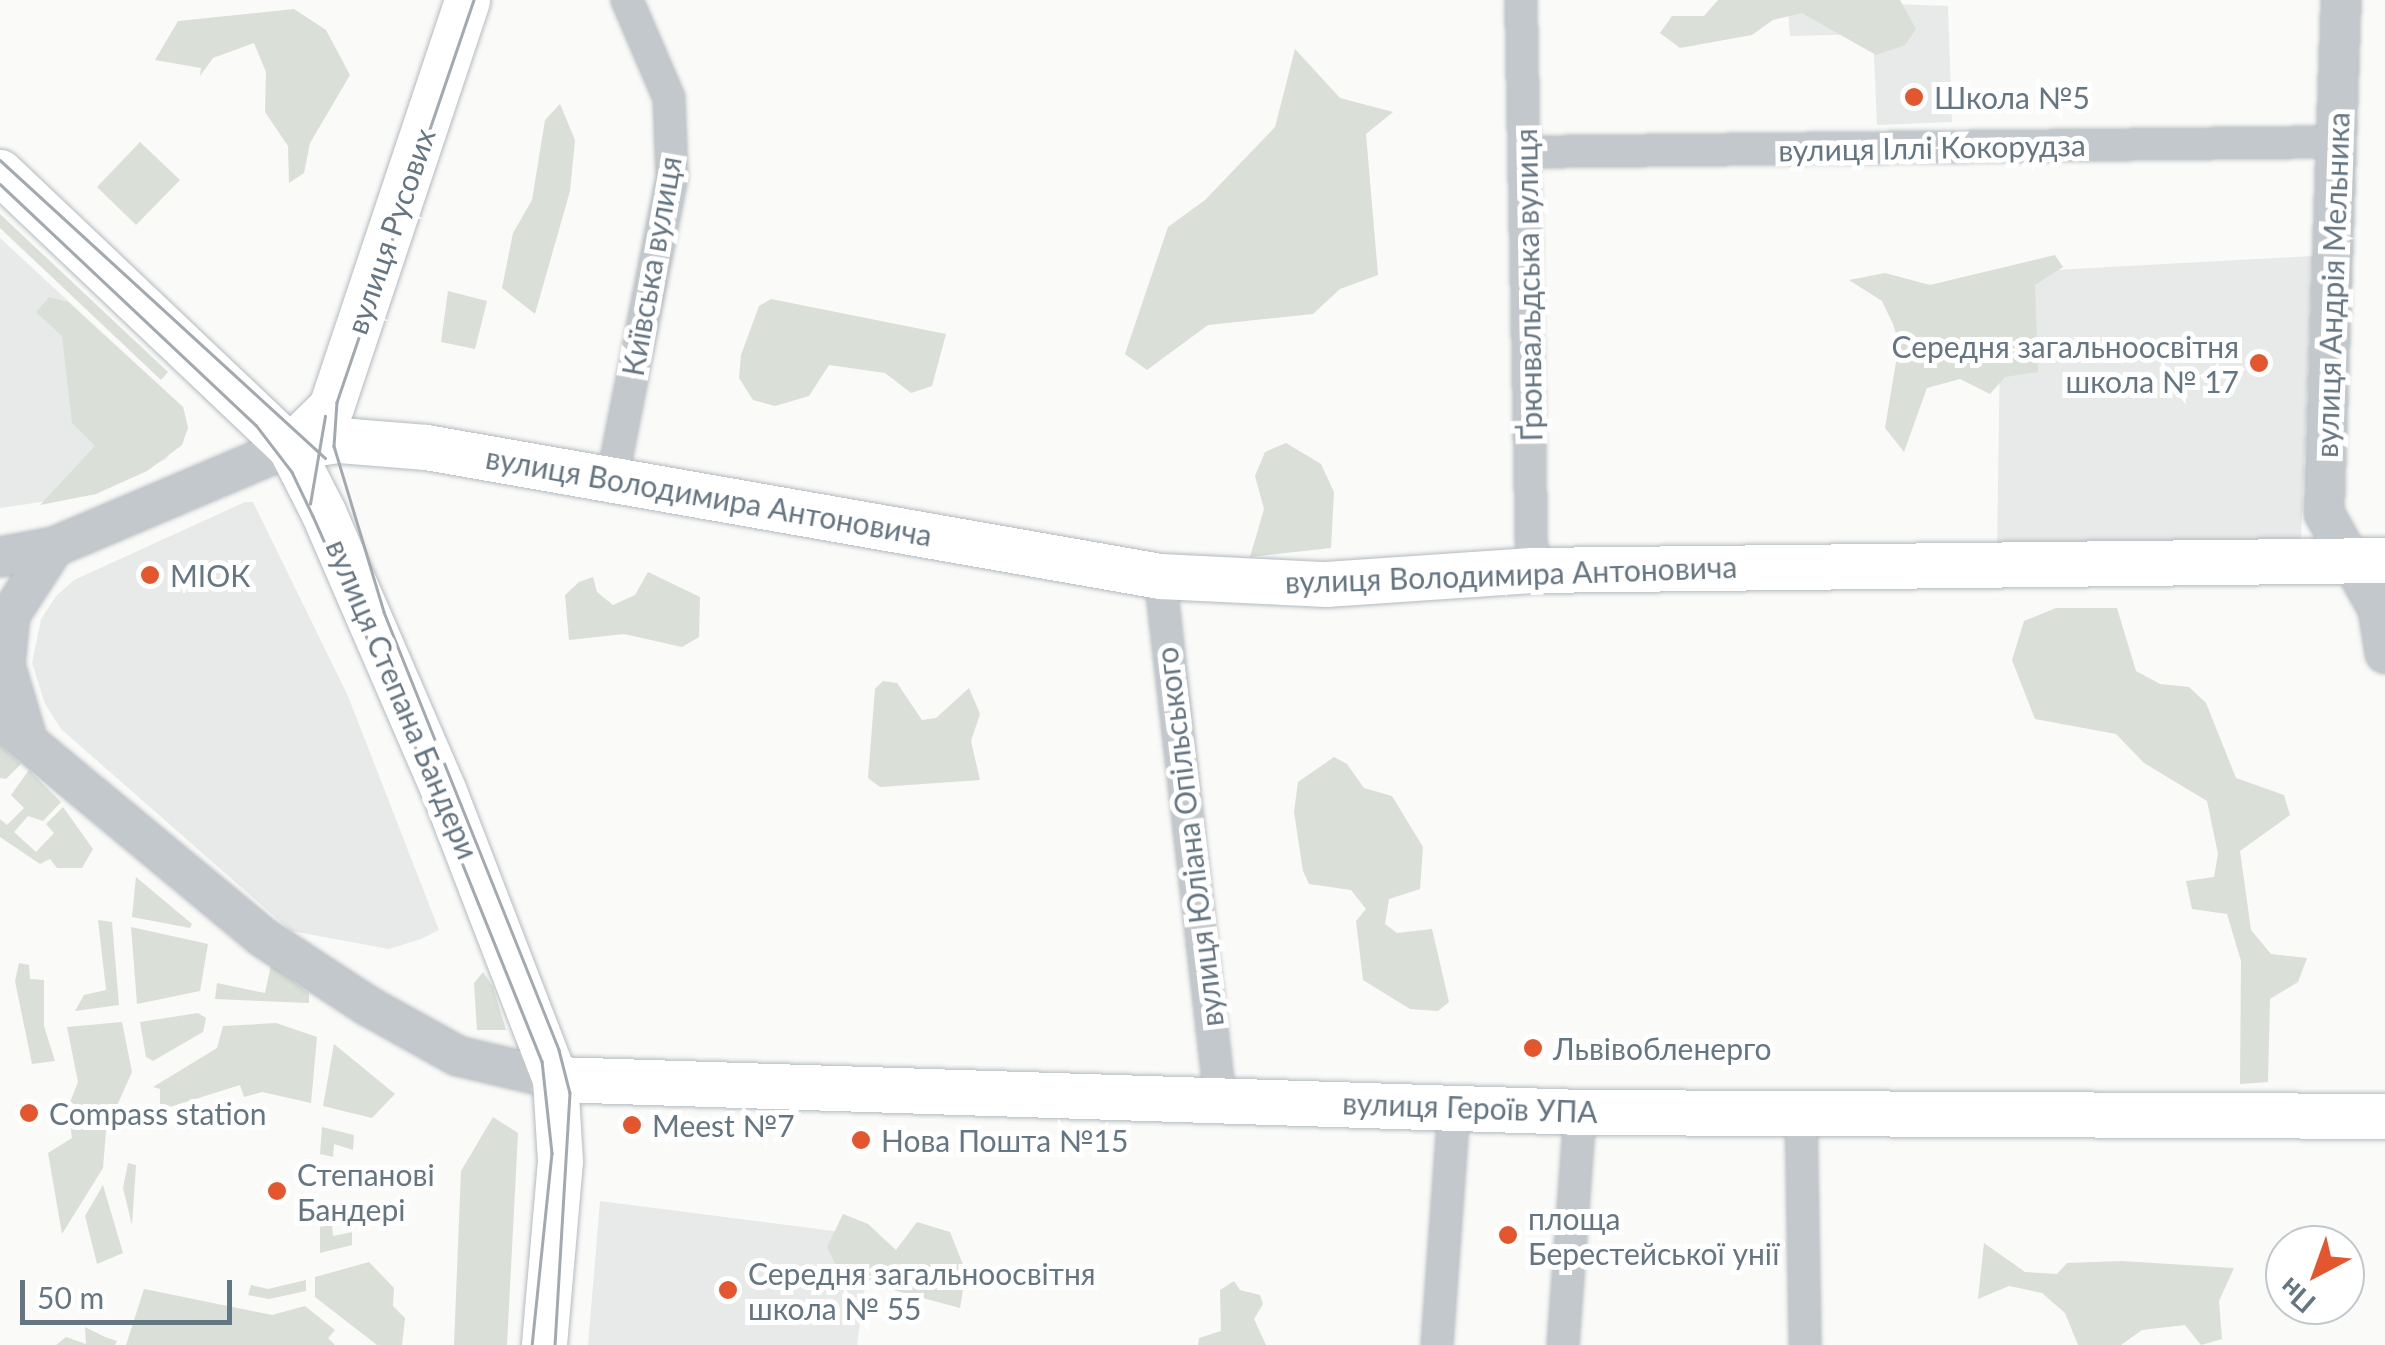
<!DOCTYPE html>
<meta charset="utf-8">
<style>
body{margin:0}
#map{position:relative;width:2385px;height:1345px;overflow:hidden;background:#fafaf8;font-family:Lato,sans-serif}
div>[style]{position:absolute}
[style*='--x']{left:calc(var(--x)*1px);top:calc(var(--y)*1px);width:calc(var(--w)*1px);rotate:calc(var(--a)*1deg)}
.built>*{inset:0;background:#e8e9e9}
.green>*{inset:0;background:#dadfd7}
.roads{filter:drop-shadow(0 0 2px #b3babf) drop-shadow(0 0 2px #b3babf)}
.minor>*{height:30px;margin:-15px;padding:0 15px;transform-origin:15px;border-radius:15px;background:#c3c8cc}
.tertiary>*{height:38px;margin:-19px;padding:0 19px;transform-origin:19px;border-radius:19px;background:#c3c8cc}
.secondary>*{height:45px;margin:-22.5px;padding:0 22.5px;transform-origin:22.5px;border-radius:22.5px;background:#fff}
.tram>*{height:2.5px;margin:-1.25px;padding:0 1.25px;transform-origin:1.25px;border-radius:1.25px;background:#a2aab0}
.dots>*{width:28px;height:28px;translate:-50% -50%;box-sizing:border-box;border:5px solid #fff;border-radius:50%}
span{translate:-50% -50%;white-space:nowrap;text-align:center;line-height:1.15;-webkit-text-stroke:10px #fff;paint-order:stroke}
.poi-label{font-size:30px;color:#657683}
.left{translate:0 -50%;text-align:left}
.right{translate:-100% -50%;text-align:right}
.street-label{font-size:30px;color:#657683}
.north{position:absolute;left:2265px;top:1225px;width:100px;height:100px;box-sizing:border-box;background:#fff;border:2px solid #c1c8cd;border-radius:50%;rotate:221deg;font-size:28px;font-weight:700;line-height:40px;text-align:center;color:#657683}
.north::after{content:'';display:block;margin:auto;width:35px;height:45px;background:#e4572e;clip-path:polygon(50% 0,100% 100%,50% 72%,0 100%)}
.scale{position:absolute;left:20px;top:1280px;width:212px;height:45px;box-sizing:border-box;border:5px solid #657683;border-top:0;padding-left:12px;font-size:30px;line-height:35px;white-space:nowrap;color:#657683;-webkit-text-stroke:8px #fff;paint-order:stroke}
</style>
<div id="map">
<div class="built">
<div style="clip-path:polygon(1787px 0,1948px 6px,1952px 122px,1877px 125px,1873px 34px,1790px 36px)"></div>
<div style="clip-path:polygon(0 238px,183px 407px,188px 428px,166px 459px,96px 494px,0 508px)"></div>
<div style="clip-path:polygon(2313px 256px,2301px 539px,1997px 556px,2001px 273px)"></div>
<div style="clip-path:polygon(245px 502px,253px 502px,348px 696px,439px 930px,421px 939px,389px 949px,291px 931px,61px 729px,45px 704px,32px 663px,41px 619px,56px 596px,74px 580px)"></div>
<div style="clip-path:polygon(600px 1201px,872px 1236px,857px 1345px,588px 1345px)"></div>
</div>
<div class="green">
<div style="clip-path:polygon(1718px 0,1900px 0,1916px 29px,1905px 45px,1876px 55px,1802px 13px,1773px 20px,1752px 35px,1680px 48px,1660px 33px,1672px 16px,1704px 16px)"></div>
<div style="clip-path:polygon(294px 9px,326px 30px,350px 75px,310px 143px,304px 173px,289px 183px,288px 146px,265px 112px,266px 72px,254px 43px,213px 58px,200px 76px,201px 68px,155px 60px,178px 21px)"></div>
<div style="clip-path:polygon(1295px 49px,1340px 98px,1393px 112px,1366px 134px,1378px 275px,1340px 289px,1313px 314px,1208px 325px,1147px 370px,1125px 354px,1168px 227px,1205px 200px,1275px 127px)"></div>
<div style="clip-path:polygon(560px 104px,575px 140px,570px 191px,535px 314px,502px 288px,513px 233px,532px 200px,545px 120px)"></div>
<div style="clip-path:polygon(140px 142px,180px 180px,136px 225px,97px 187px)"></div>
<div style="clip-path:polygon(0 214px,168px 372px,161px 380px,0 228px)"></div>
<div style="clip-path:polygon(2055px 255px,2063px 267px,2035px 285px,2038px 372px,2005px 377px,1990px 394px,1960px 379px,1927px 388px,1904px 452px,1885px 428px,1899px 344px,1893px 324px,1882px 301px,1849px 280px,1885px 273px,1930px 285px)"></div>
<div style="clip-path:polygon(448px 291px,487px 301px,475px 349px,441px 342px)"></div>
<div style="clip-path:polygon(49px 297px,68px 302px,183px 407px,188px 428px,182px 445px,147px 471px,96px 494px,40px 505px,95px 446px,72px 423px,62px 336px,36px 312px)"></div>
<div style="clip-path:polygon(771px 299px,946px 334px,932px 386px,911px 393px,885px 373px,829px 365px,809px 396px,775px 406px,753px 400px,739px 378px,741px 355px,759px 306px)"></div>
<div style="clip-path:polygon(1286px 443px,1321px 464px,1334px 492px,1331px 548px,1250px 557px,1264px 509px,1255px 476px,1265px 452px)"></div>
<div style="clip-path:polygon(648px 572px,700px 597px,699px 637px,682px 647px,624px 634px,569px 640px,565px 595px,579px 582px,593px 577px,597px 592px,613px 605px,635px 595px)"></div>
<div style="clip-path:polygon(2056px 608px,2117px 608px,2136px 671px,2160px 684px,2189px 687px,2206px 703px,2236px 778px,2284px 795px,2290px 815px,2240px 851px,2251px 930px,2271px 954px,2307px 958px,2298px 982px,2270px 999px,2268px 1082px,2240px 1084px,2241px 961px,2227px 914px,2192px 909px,2186px 881px,2214px 877px,2218px 854px,2207px 801px,2144px 763px,2116px 734px,2035px 719px,2012px 660px,2024px 621px)"></div>
<div style="clip-path:polygon(883px 681px,897px 683px,922px 720px,936px 718px,969px 688px,980px 714px,971px 741px,980px 780px,880px 787px,868px 778px,875px 689px)"></div>
<div style="clip-path:polygon(0 745px,21px 764px,6px 779px,0 778px)"></div>
<div style="clip-path:polygon(1334px 757px,1347px 764px,1364px 788px,1392px 796px,1423px 847px,1420px 889px,1389px 899px,1385px 924px,1397px 933px,1432px 929px,1449px 1002px,1438px 1011px,1410px 1009px,1363px 980px,1356px 921px,1366px 909px,1351px 890px,1309px 884px,1303px 871px,1294px 812px,1298px 782px)"></div>
<div style="clip-path:polygon(29px 770px,61px 802px,43px 821px,28px 816px,14px 832px,36px 852px,54px 833px,46px 824px,63px 807px,93px 849px,82px 868px,57px 868px,50px 859px,40px 864px,0 837px,0 819px,7px 825px,24px 808px,11px 795px)"></div>
<div style="clip-path:polygon(136px 877px,192px 924px,190px 928px,132px 917px)"></div>
<div style="clip-path:polygon(98px 920px,112px 922px,119px 1005px,75px 1011px,84px 995px,106px 990px)"></div>
<div style="clip-path:polygon(131px 927px,208px 944px,200px 991px,137px 1004px)"></div>
<div style="clip-path:polygon(19px 963px,29px 965px,30px 979px,44px 980px,44px 1026px,55px 1061px,32px 1064px,15px 981px)"></div>
<div style="clip-path:polygon(271px 965px,309px 993px,309px 1003px,215px 999px,217px 983px,265px 993px)"></div>
<div style="clip-path:polygon(483px 972px,493px 987px,506px 1030px,477px 1030px,474px 983px)"></div>
<div style="clip-path:polygon(198px 1013px,206px 1018px,203px 1032px,153px 1061px,146px 1057px,140px 1022px)"></div>
<div style="clip-path:polygon(122px 1022px,132px 1072px,106px 1130px,103px 1168px,62px 1234px,48px 1153px,72px 1138px,68px 1107px,78px 1082px,67px 1027px)"></div>
<div style="clip-path:polygon(276px 1023px,317px 1037px,311px 1103px,262px 1092px,244px 1097px,240px 1085px,160px 1110px,160px 1089px,153px 1087px,217px 1048px,223px 1026px)"></div>
<div style="clip-path:polygon(334px 1044px,395px 1094px,372px 1118px,323px 1106px)"></div>
<div style="clip-path:polygon(493px 1117px,518px 1133px,507px 1345px,454px 1345px,461px 1171px)"></div>
<div style="clip-path:polygon(322px 1127px,354px 1135px,353px 1150px,334px 1144px,333px 1157px,320px 1154px)"></div>
<div style="clip-path:polygon(128px 1163px,136px 1165px,132px 1225px,123px 1188px)"></div>
<div style="clip-path:polygon(103px 1185px,123px 1253px,97px 1264px,85px 1216px)"></div>
<div style="clip-path:polygon(843px 1214px,868px 1224px,896px 1250px,917px 1222px,950px 1232px,966px 1272px,960px 1308px,841px 1276px,827px 1247px)"></div>
<div style="clip-path:polygon(332px 1225px,333px 1236px,352px 1232px,352px 1245px,320px 1253px,320px 1227px)"></div>
<div style="clip-path:polygon(1984px 1243px,2025px 1272px,2057px 1274px,2067px 1263px,2122px 1261px,2234px 1268px,2219px 1301px,2222px 1339px,2201px 1345px,2185px 1325px,2142px 1330px,2121px 1345px,2078px 1345px,2065px 1313px,2042px 1293px,2009px 1286px,1978px 1299px)"></div>
<div style="clip-path:polygon(369px 1262px,394px 1288px,393px 1306px,405px 1318px,402px 1345px,377px 1345px,315px 1297px,315px 1277px)"></div>
<div style="clip-path:polygon(306px 1280px,306px 1291px,269px 1299px,248px 1295px,251px 1285px,268px 1289px)"></div>
<div style="clip-path:polygon(1234px 1281px,1240px 1290px,1260px 1295px,1263px 1304px,1254px 1319px,1266px 1345px,1198px 1345px,1199px 1338px,1221px 1331px,1220px 1290px)"></div>
<div style="clip-path:polygon(144px 1289px,272px 1315px,305px 1306px,335px 1330px,328px 1338px,335px 1345px,126px 1345px)"></div>
<div style="clip-path:polygon(85px 1327px,105px 1337px,117px 1341px,115px 1345px,56px 1345px,66px 1337px,86px 1344px)"></div>
</div>
<div class="roads">
<div class="minor">
<div style="--x:1521;--y:0;--w:570;--a:88.89"></div>
<div style="--x:1526;--y:152;--w:812;--a:-0.71"></div>
<div style="--x:612;--y:480;--w:310;--a:-78.8"></div>
<div style="--x:672;--y:176;--w:78;--a:-92.2"></div>
<div style="--x:669;--y:98;--w:107;--a:-113.2"></div>
<div style="--x:1160;--y:576;--w:525;--a:83.44"></div>
<div style="--x:1801;--y:1110;--w:235;--a:89"></div>
<div style="--x:1437;--y:1345;--w:240;--a:-85.9"></div>
<div style="--x:1563;--y:1345;--w:234;--a:-85.8"></div>
</div>
<div class="tertiary">
<div style="--x:2341;--y:0;--w:513;--a:91.9"></div>
<div style="--x:2324;--y:513;--w:110;--a:60.6"></div>
<div style="--x:2378;--y:609;--w:45;--a:81"></div>
<div style="--x:0;--y:557;--w:55;--a:-10.5"></div>
<div style="--x:54;--y:547;--w:256;--a:-23"></div>
<div style="--x:0;--y:719;--w:339;--a:39.7"></div>
<div style="--x:261;--y:936;--w:128;--a:33.2"></div>
<div style="--x:368;--y:1006;--w:103;--a:29.1"></div>
<div style="--x:458;--y:1056;--w:100;--a:13.3"></div>
<div style="--x:28;--y:742;--w:80;--a:-106.6"></div>
<div style="--x:5;--y:665;--w:50;--a:-84.3"></div>
<div style="--x:10;--y:615;--w:81;--a:-57.1"></div>
</div>
<div class="secondary">
<div style="--x:0;--y:172;--w:400;--a:43.5"></div>
<div style="--x:290;--y:447;--w:73;--a:63.1"></div>
<div style="--x:323;--y:512;--w:302;--a:66.6"></div>
<div style="--x:443;--y:789;--w:311;--a:68.9"></div>
<div style="--x:555;--y:1079;--w:82;--a:86.5"></div>
<div style="--x:560;--y:1161;--w:185;--a:95"></div>
<div style="--x:290;--y:447;--w:49;--a:-8.1"></div>
<div style="--x:339;--y:440;--w:87;--a:4.6"></div>
<div style="--x:426;--y:447;--w:745;--a:9.97"></div>
<div style="--x:1160;--y:576;--w:166;--a:2.8"></div>
<div style="--x:1326;--y:584;--w:206;--a:-3.9"></div>
<div style="--x:1532;--y:570;--w:853;--a:-0.67"></div>
<div style="--x:290;--y:447;--w:57;--a:-44.3"></div>
<div style="--x:331;--y:407;--w:429;--a:-71.5"></div>
<div style="--x:555;--y:1079;--w:1026;--a:1.84"></div>
<div style="--x:1580;--y:1112;--w:805;--a:0.28"></div>
</div>
</div>
<div class="tram">
<div style="--x:474;--y:0;--w:425;--a:108.8"></div>
<div style="--x:337;--y:402;--w:44;--a:93.9"></div>
<div style="--x:334;--y:446;--w:173;--a:73.2"></div>
<div style="--x:384;--y:612;--w:472;--a:68.2"></div>
<div style="--x:559;--y:1050;--w:44;--a:75.7"></div>
<div style="--x:570;--y:1093;--w:252;--a:93.4"></div>
<div style="--x:0;--y:160;--w:441;--a:42.5"></div>
<div style="--x:0;--y:184;--w:352;--a:43.3"></div>
<div style="--x:256;--y:425;--w:59;--a:52.5"></div>
<div style="--x:292;--y:472;--w:49;--a:64.5"></div>
<div style="--x:313;--y:516;--w:265;--a:66.1"></div>
<div style="--x:420;--y:758;--w:327;--a:68.1"></div>
<div style="--x:542;--y:1061;--w:93;--a:83.8"></div>
<div style="--x:552;--y:1153;--w:193;--a:95.9"></div>
<div style="--x:310;--y:504;--w:89;--a:-80.3"></div>
</div>
<div class="dots">
<div style="left:1914px;top:97px;background:#e4572e"></div>
<div style="left:2259px;top:363px;background:#e4572e"></div>
<div style="left:150px;top:575px;background:#e4572e"></div>
<div style="left:1533px;top:1048px;background:#e4572e"></div>
<div style="left:29px;top:1113px;background:#e4572e"></div>
<div style="left:632px;top:1125px;background:#e4572e"></div>
<div style="left:861px;top:1140px;background:#e4572e"></div>
<div style="left:277px;top:1191px;background:#e4572e"></div>
<div style="left:1508px;top:1235px;background:#e4572e"></div>
<div style="left:728px;top:1290px;background:#e4572e"></div>
</div>
<div class="poi-label">
<span class="left" style="left:1934px;top:97px">Школа №5</span>
<span class="right" style="left:2239px;top:363px">Середня загальноосвітня<br>школа № 17</span>
<span class="left" style="left:170px;top:575px">МІОК</span>
<span class="left" style="left:1553px;top:1048px">Львівобленерго</span>
<span class="left" style="left:49px;top:1113px">Compass station</span>
<span class="left" style="left:652px;top:1125px">Meest №7</span>
<span class="left" style="left:881px;top:1140px">Нова Пошта №15</span>
<span class="left" style="left:297px;top:1191px">Степанові<br>Бандері</span>
<span class="left" style="left:1528px;top:1235px">площа<br>Берестейської унії</span>
<span class="left" style="left:748px;top:1290px">Середня загальноосвітня<br>школа № 55</span>
</div>
<div class="street-label">
<span style="left:1932px;top:147px;rotate:-1deg">вулиця Іллі Кокорудза</span>
<span style="left:390px;top:231px;rotate:-71deg">вулиця Русових</span>
<span style="left:651px;top:266px;rotate:-80deg">Київська вулиця</span>
<span style="left:1528px;top:285px;rotate:-91deg">Ґрюнвальдська вулиця</span>
<span style="left:2332px;top:285px;rotate:-88deg">вулиця Андрія Мельника</span>
<span style="left:709px;top:496px;rotate:10deg">вулиця Володимира Антоновича</span>
<span style="left:1511px;top:574px;rotate:-2deg">вулиця Володимира Антоновича</span>
<span style="left:403px;top:699px;rotate:67deg">вулиця Степана Бандери</span>
<span style="left:1189px;top:837px;rotate:-97deg">вулиця Юліана Опільського</span>
<span style="left:1470px;top:1107px;rotate:2deg">вулиця Героїв УПА</span>
</div>
<div class="north">Пн</div>
<div class="scale">50 m</div>
</div>
